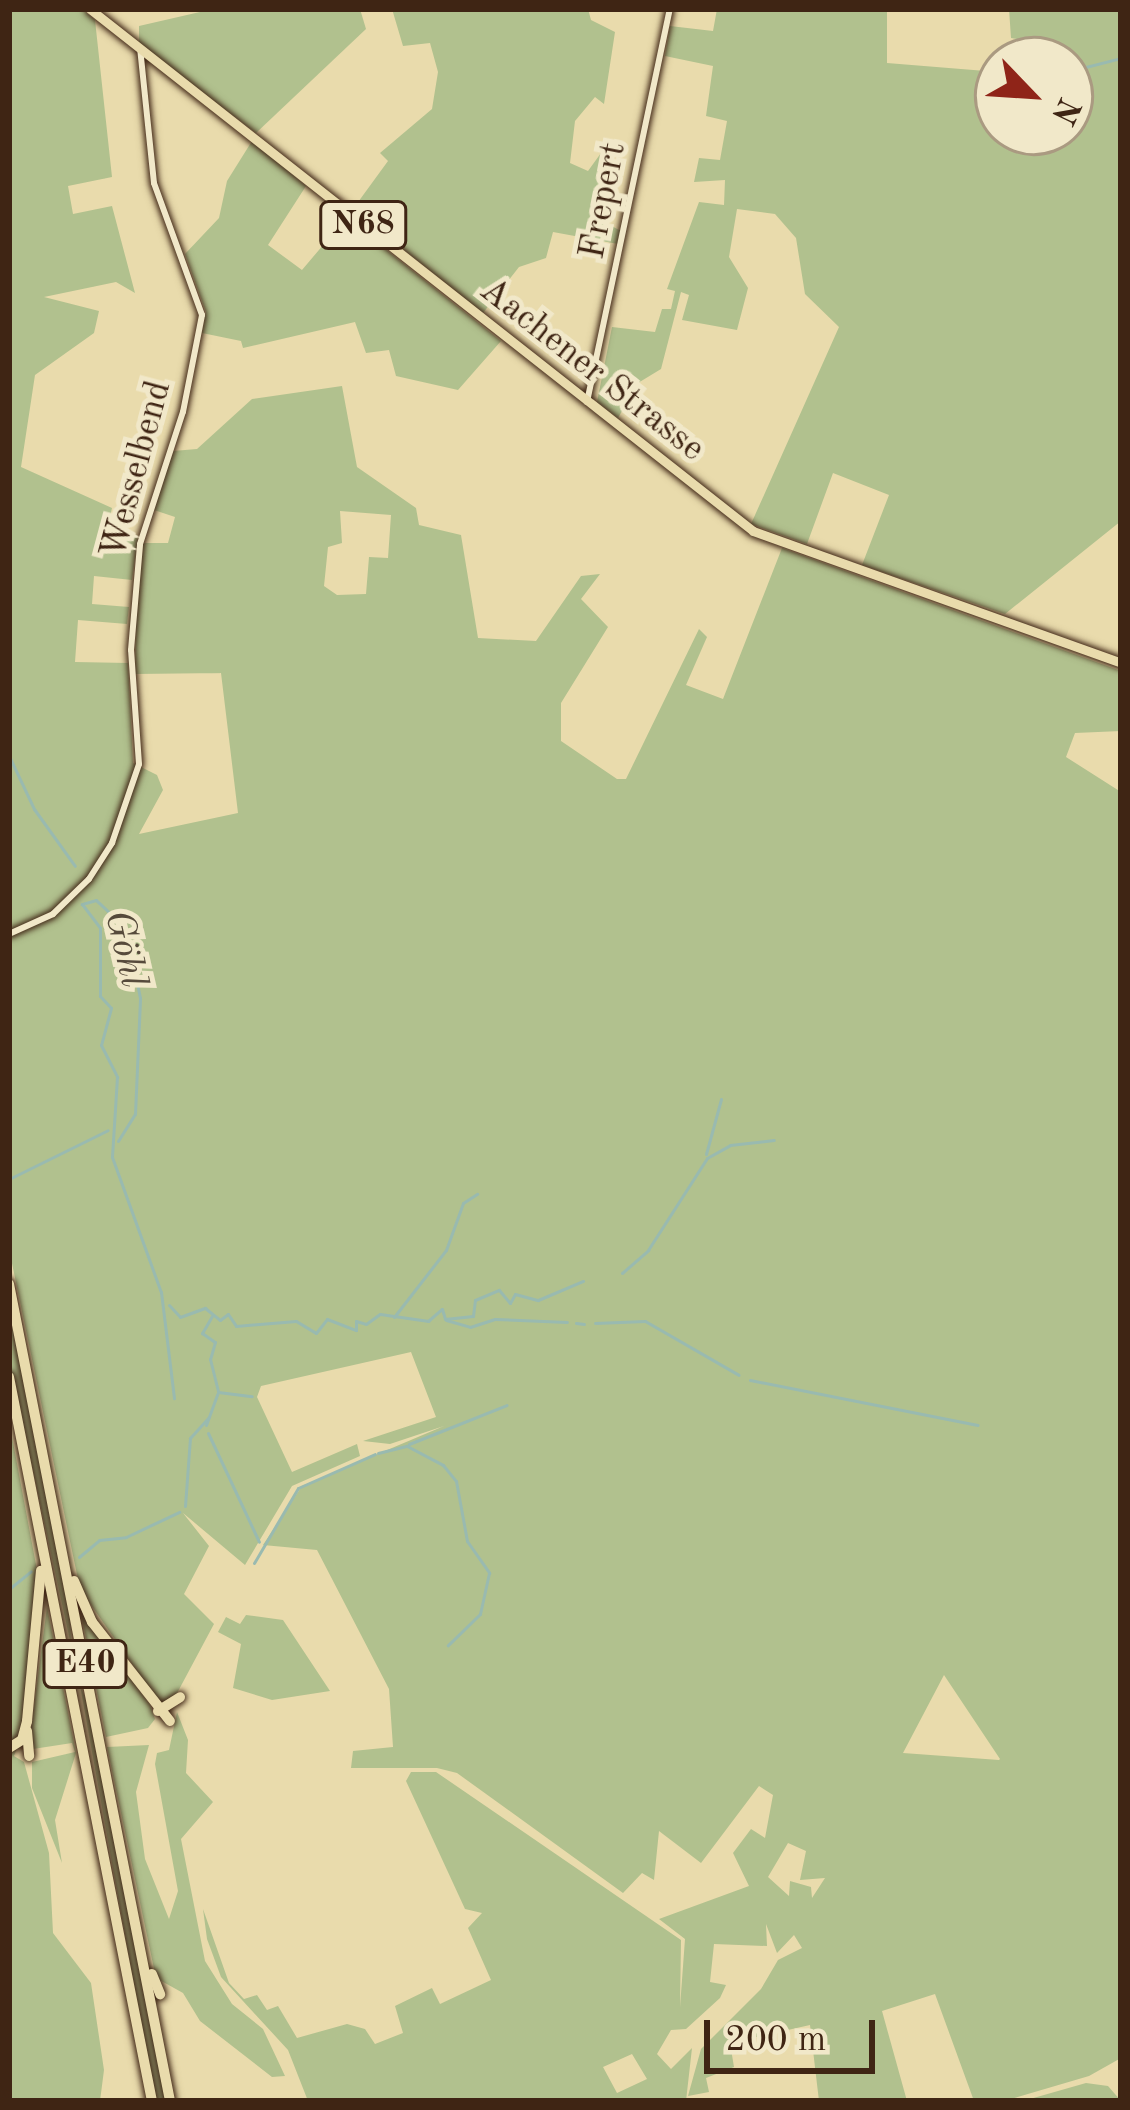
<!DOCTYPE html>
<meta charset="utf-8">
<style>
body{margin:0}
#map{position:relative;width:1130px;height:2110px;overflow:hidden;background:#e9dbac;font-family:"Old Standard TT",serif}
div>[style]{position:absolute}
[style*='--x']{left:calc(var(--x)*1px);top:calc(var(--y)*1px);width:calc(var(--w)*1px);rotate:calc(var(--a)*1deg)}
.green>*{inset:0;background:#b1c18e}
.stream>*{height:3px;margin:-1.5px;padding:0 1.5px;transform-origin:1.5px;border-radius:1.5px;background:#99bab0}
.roads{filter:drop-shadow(0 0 3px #3f2514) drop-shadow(0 0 3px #3f2514)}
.secondary>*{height:6px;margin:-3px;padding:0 3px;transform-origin:3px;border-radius:3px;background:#f1e8c9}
.primary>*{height:9px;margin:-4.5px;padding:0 4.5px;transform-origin:4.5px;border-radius:4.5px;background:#e9dbac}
.highway>*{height:10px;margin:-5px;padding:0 5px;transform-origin:5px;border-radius:5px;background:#e9dbac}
span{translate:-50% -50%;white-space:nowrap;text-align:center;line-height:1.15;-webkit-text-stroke:10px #f1e8c9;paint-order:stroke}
.shield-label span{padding:3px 9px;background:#f1e8c9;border:3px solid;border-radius:9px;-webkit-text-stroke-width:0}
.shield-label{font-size:33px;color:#3f2514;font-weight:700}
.street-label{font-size:36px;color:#3f2514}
.water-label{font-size:39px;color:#564a3b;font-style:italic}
.frame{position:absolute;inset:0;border:12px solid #3f2514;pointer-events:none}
.north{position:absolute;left:974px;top:36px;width:120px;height:120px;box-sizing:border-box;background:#f1e8c9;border:3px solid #aa9a81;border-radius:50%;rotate:115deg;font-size:33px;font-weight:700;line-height:48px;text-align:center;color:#3f2514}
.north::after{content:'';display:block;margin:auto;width:42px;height:54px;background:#8f2418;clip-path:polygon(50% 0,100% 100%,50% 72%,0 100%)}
.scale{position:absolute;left:704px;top:2020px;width:171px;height:54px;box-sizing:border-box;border:6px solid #3f2514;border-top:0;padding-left:15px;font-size:36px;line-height:42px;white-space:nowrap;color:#3f2514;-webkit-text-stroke:9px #f1e8c9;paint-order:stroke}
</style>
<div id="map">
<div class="green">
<div style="clip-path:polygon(evenodd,9px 9px,82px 9px,95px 20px,112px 177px,68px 186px,73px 214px,112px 206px,135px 293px,116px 282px,44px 297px,99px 311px,94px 333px,35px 375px,21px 467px,112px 508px,108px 526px,138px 538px,132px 580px,94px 576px,92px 604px,129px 607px,127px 624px,78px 620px,75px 662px,128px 663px,133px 763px,157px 775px,163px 790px,139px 834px,238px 813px,221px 673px,135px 674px,136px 624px,143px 543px,168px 543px,175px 517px,151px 509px,173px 451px,197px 449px,252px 399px,342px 386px,357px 467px,416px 508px,419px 525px,461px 535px,478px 638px,536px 641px,581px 576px,600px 574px,581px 599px,608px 627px,561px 703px,561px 741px,617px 779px,626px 779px,699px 629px,707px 637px,686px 685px,723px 699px,782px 548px,1121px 671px,1121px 731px,1075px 733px,1066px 757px,1121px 792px,1121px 2058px,1089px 2076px,1004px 2101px,974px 2101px,935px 1994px,882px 2011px,907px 2101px,819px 2101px,810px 2025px,730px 2043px,734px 2067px,706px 2078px,709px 2092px,688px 2096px,701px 2049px,761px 1989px,778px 1960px,802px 1948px,794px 1935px,777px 1953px,766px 1924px,767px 1946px,714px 1944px,710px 1982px,726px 1985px,720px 1998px,686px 2029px,671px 2030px,657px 2054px,671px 2069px,692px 2048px,686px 2101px,308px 2101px,288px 2050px,221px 1977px,207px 1939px,203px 1909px,229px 1983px,244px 1999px,257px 1995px,267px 2010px,278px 2006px,297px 2038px,347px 2024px,365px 2029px,375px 2044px,403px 2033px,395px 2006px,432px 1988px,440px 2004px,491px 1980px,468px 1928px,482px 1913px,465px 1909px,406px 1781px,411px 1772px,436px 1772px,681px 1940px,680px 2007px,685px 1939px,659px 1919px,749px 1886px,733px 1853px,751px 1829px,765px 1838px,773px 1795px,759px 1786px,701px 1863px,659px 1831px,654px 1880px,642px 1873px,623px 1893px,457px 1773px,437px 1768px,351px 1768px,353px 1751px,393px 1747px,389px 1689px,317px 1550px,263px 1545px,302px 1486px,444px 1426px,390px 1444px,363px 1441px,436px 1417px,411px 1352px,261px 1386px,257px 1397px,292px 1472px,357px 1444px,360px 1456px,292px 1486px,245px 1565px,183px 1513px,209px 1546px,184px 1594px,214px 1624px,175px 1697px,160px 1704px,80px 1589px,9px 1249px,9px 9px,340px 511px,391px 515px,388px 558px,369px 557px,366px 594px,337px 595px,324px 586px,328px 547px,342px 543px,340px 511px,9px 9px,944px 1675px,1000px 1759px,999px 1760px,903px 1753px,944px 1675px,9px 9px,788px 1843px,806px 1851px,800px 1880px,825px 1878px,812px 1898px,811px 1887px,790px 1881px,789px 1896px,768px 1877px,788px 1843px,9px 9px,632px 2054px,647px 2079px,617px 2093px,603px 2067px,632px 2054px)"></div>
<div style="clip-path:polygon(213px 9px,360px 9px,366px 29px,256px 133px,139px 44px,139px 26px)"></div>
<div style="clip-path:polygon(392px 9px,588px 9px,591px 20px,615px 32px,604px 104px,595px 97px,575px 121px,570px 163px,588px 171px,601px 153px,609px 159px,598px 186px,611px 200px,606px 223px,621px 231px,618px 244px,553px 232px,546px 258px,519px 267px,483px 313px,353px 209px,388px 161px,380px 153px,432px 109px,438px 72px,430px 43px,403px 46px)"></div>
<div style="clip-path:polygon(717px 9px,887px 9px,887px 63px,998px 72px,998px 132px,1070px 132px,1070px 60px,1046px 60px,1045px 44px,1011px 38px,1009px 9px,1121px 9px,1121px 521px,1005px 614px,862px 565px,889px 495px,833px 473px,807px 544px,751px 524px,839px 327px,805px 294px,796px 238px,775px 214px,737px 209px,729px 257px,748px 288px,737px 330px,682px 320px,689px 295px,681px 292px,661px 369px,638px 383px,618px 418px,597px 402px,612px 327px,655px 332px,662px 309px,671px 309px,675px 291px,667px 289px,699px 202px,724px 205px,725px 180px,694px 182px,699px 158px,720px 160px,727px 121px,706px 116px,713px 66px,665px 56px,670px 26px,713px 31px)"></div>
<div style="clip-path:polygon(252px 141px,306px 186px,268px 245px,302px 270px,346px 218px,501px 341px,458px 390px,396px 376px,389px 350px,366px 353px,355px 322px,243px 348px,241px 341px,202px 333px,206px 312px,185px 254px,219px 218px,227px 181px)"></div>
<div style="clip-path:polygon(9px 1300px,70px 1613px,71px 1645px,9px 1360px)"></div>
<div style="clip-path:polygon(9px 1421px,37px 1570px,23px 1732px,14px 1756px,24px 1762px,49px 1853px,53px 1933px,91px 1983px,104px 2070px,100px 2101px,9px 2101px)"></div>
<div style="clip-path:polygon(47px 1607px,76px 1753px,55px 1820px,62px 1863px,32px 1788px,32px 1762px,75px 1752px,72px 1743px,33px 1749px,30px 1737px)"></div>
<div style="clip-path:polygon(81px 1613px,150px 1705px,155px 1719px,148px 1728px,106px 1737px)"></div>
<div style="clip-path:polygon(246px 1615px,283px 1620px,330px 1691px,272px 1700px,233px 1688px,241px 1644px,218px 1632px,226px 1617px,240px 1624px)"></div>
<div style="clip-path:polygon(80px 1685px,91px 1713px,166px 2101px,155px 2101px)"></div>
<div style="clip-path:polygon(177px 1712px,188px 1740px,186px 1773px,213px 1802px,181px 1839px,205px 1961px,232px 2004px,263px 2029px,285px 2076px,272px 2077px,200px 2021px,183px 1993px,156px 1978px,107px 1747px,149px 1745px,136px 1792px,145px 1859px,169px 1919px,178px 1891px,155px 1764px,157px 1753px,169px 1750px)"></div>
<div style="clip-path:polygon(1086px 2083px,1108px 2086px,1121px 2101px,1023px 2101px)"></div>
</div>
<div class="stream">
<div style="--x:1070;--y:71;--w:53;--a:-14.3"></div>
<div style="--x:9;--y:756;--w:59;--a:64.7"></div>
<div style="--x:34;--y:809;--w:70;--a:54.3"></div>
<div style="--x:118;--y:1141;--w:32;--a:-58"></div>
<div style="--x:135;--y:1114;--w:116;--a:-87.5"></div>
<div style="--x:140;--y:998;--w:71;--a:-101.3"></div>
<div style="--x:126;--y:928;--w:41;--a:-137"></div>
<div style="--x:96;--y:900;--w:15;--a:164"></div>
<div style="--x:82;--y:904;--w:30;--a:53"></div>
<div style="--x:100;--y:928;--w:68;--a:90"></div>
<div style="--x:100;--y:996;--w:16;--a:47"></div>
<div style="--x:111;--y:1008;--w:38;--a:105"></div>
<div style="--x:101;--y:1045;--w:36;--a:63"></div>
<div style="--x:117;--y:1077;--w:80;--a:93.6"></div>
<div style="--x:112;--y:1157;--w:144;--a:70.1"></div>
<div style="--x:161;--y:1292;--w:107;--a:83"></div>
<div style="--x:706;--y:1154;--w:57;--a:-74.7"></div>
<div style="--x:9;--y:1179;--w:110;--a:-26.3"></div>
<div style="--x:622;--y:1273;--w:35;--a:-41"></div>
<div style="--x:648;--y:1250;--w:109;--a:-57.3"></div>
<div style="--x:707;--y:1158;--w:26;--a:-29"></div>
<div style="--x:730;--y:1145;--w:44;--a:-6.5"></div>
<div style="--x:169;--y:1305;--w:16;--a:47"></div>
<div style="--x:180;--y:1317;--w:27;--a:-20"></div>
<div style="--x:205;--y:1308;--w:19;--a:39"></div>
<div style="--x:220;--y:1320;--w:10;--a:-37"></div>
<div style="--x:228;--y:1314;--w:14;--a:56"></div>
<div style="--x:236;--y:1326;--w:60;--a:-4.8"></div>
<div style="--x:296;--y:1321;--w:23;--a:31"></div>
<div style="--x:316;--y:1333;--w:18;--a:-52"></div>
<div style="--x:327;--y:1319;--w:31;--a:21"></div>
<div style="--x:356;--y:1330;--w:9;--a:-90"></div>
<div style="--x:356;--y:1321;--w:10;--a:17"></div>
<div style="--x:366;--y:1324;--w:17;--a:-36"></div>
<div style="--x:380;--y:1314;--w:49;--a:8.3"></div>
<div style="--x:428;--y:1321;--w:18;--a:-41"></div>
<div style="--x:442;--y:1309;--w:10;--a:73"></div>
<div style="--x:445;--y:1319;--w:28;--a:-6"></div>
<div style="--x:473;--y:1316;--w:16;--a:-83"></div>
<div style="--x:475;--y:1300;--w:26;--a:-23"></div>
<div style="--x:499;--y:1290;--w:17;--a:50"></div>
<div style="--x:510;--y:1303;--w:10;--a:-61"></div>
<div style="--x:515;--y:1294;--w:24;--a:15"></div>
<div style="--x:538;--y:1300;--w:49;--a:-22.9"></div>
<div style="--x:212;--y:1316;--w:20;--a:120"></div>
<div style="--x:202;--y:1333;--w:16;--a:35"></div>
<div style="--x:215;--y:1342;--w:18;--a:106"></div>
<div style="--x:210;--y:1359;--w:34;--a:76"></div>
<div style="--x:218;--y:1392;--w:34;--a:7"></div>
<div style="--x:394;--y:1317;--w:85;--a:-52.2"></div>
<div style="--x:446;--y:1250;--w:50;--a:-70.1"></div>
<div style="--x:463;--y:1203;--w:17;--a:-33"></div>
<div style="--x:446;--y:1320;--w:25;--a:16"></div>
<div style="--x:470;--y:1327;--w:26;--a:-18"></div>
<div style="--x:495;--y:1319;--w:72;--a:2.4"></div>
<div style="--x:576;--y:1323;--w:8;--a:7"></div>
<div style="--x:595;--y:1323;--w:50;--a:-2.3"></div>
<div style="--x:645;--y:1321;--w:108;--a:29.9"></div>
<div style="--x:750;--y:1380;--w:232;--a:11.2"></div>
<div style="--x:206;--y:1425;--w:33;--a:-70"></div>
<div style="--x:208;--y:1433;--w:120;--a:64.9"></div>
<div style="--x:409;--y:1444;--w:105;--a:-21.7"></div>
<div style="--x:378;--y:1453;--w:30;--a:-14"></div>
<div style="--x:407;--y:1446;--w:41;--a:27.8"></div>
<div style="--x:443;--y:1465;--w:21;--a:51"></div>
<div style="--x:456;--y:1481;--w:61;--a:79.6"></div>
<div style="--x:467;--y:1541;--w:39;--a:55"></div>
<div style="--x:489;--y:1573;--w:42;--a:102.4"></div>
<div style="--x:480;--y:1614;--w:45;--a:135.9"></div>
<div style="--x:185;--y:1506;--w:68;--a:-85.8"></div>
<div style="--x:190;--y:1438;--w:28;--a:-48"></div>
<div style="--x:79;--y:1557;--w:26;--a:-40"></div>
<div style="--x:99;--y:1540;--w:27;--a:-6"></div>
<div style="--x:126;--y:1537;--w:59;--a:-25.3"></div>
<div style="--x:254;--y:1563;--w:87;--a:-59.6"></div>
<div style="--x:298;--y:1488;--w:84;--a:-23.8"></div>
<div style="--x:9;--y:1589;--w:28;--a:-39"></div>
</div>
<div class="roads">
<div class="secondary">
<div style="--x:587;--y:402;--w:402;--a:-78.1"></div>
<div style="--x:9;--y:934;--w:48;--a:-24.4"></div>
<div style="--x:53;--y:914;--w:50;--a:-44.2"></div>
<div style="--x:89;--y:879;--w:43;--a:-57.4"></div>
<div style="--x:112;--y:843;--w:83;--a:-71.1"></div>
<div style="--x:139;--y:764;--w:114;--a:-94"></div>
<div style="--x:131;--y:650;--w:106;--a:-85.1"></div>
<div style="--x:140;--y:544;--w:139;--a:-72"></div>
<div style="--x:183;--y:412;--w:99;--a:-78.9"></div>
<div style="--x:202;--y:315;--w:140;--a:-110"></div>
<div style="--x:154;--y:183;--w:136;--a:-95.9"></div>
</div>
<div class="primary">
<div style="--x:90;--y:9;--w:844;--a:38.21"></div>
<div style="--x:753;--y:531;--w:391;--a:19.7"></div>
</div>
<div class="highway">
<div style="--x:9;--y:1284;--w:833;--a:78.85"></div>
<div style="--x:9;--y:1377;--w:738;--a:78.83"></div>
<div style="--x:74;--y:1581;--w:45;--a:66.3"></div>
<div style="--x:92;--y:1622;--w:126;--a:51.8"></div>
<div style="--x:158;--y:1711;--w:26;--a:-32"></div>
<div style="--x:27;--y:1731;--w:25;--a:85"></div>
<div style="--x:9;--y:1748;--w:15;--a:-32"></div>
<div style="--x:22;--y:1740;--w:20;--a:-75"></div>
<div style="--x:27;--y:1721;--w:151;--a:-84.7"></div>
<div style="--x:152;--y:1974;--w:22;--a:68"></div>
</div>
</div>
<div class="shield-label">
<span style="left:363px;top:225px">N68</span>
<span style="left:85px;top:1664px">E40</span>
</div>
<div class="street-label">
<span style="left:605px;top:201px;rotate:-79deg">Frepert</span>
<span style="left:591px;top:371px;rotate:38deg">Aachener Strasse</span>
<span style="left:138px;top:470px;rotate:-75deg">Wesselbend</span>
</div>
<div class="water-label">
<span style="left:124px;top:949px;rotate:77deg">Göhl</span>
</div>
<div class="frame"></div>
<div class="north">N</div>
<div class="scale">200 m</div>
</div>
